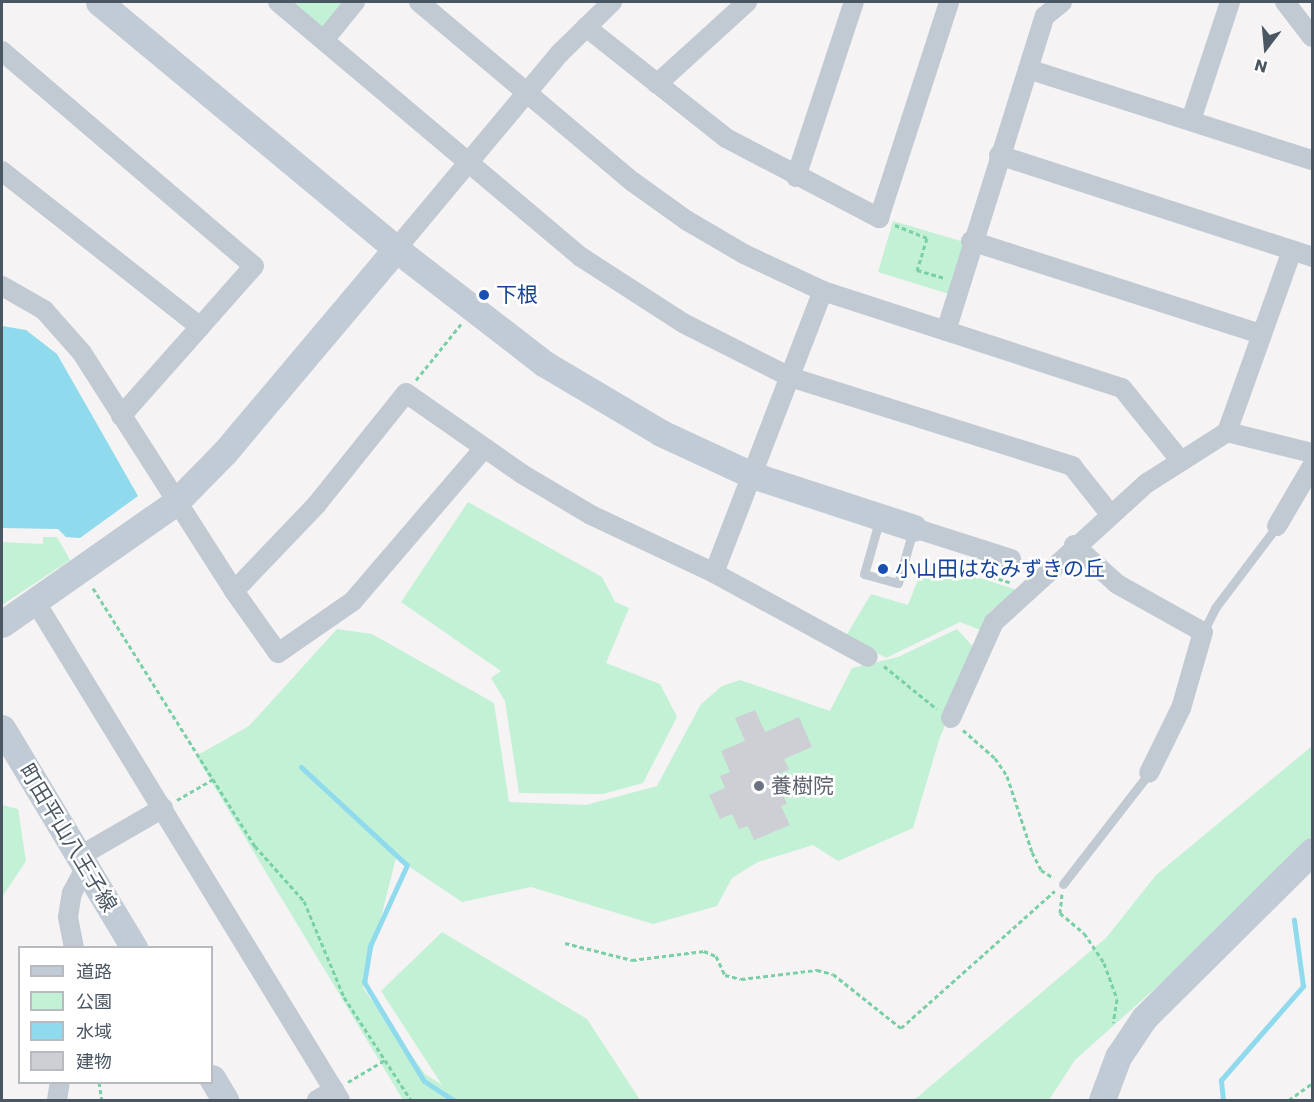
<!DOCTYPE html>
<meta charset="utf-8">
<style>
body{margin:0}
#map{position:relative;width:1314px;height:1102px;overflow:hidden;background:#f5f3f3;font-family:Poppins,"Noto Sans JP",sans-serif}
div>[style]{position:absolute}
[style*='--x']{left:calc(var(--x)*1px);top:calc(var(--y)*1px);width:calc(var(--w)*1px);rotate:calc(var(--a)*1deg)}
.green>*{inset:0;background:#c3f1d5}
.water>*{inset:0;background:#90daee}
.stream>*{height:5px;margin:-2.5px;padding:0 2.5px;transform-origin:2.5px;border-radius:2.5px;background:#90daee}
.building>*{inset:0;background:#cdcfd5}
.path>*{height:3px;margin-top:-1.5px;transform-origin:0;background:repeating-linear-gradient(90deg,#7ad0a6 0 4.5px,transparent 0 7.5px)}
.lane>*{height:9px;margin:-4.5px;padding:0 4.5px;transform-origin:4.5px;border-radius:4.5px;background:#c1cad2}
.street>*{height:20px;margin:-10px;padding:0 10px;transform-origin:10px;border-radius:10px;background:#c1cad2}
.secondary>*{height:27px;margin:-13.5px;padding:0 13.5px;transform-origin:13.5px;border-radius:13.5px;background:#c1cbd6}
.dots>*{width:16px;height:16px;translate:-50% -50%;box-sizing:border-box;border:3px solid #fff;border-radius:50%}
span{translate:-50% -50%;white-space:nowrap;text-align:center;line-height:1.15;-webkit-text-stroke:5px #fff;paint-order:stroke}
.transit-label{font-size:21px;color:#164399}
.left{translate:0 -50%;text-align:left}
.worship-label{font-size:21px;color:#5b616d}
.street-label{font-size:21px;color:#4a5661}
.frame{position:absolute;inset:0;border:3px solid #4a5661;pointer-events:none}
.legend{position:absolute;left:18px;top:946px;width:195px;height:138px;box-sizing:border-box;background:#fff;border:2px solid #b7bbc0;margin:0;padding:8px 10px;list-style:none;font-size:18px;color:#4a5661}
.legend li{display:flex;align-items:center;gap:12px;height:30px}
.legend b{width:30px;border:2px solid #b7bbc0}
.north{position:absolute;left:1236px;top:18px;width:60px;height:60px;-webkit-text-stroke:4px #fff;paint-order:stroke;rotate:196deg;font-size:16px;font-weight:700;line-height:24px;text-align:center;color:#4a5661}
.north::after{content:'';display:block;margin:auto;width:21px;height:27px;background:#4a5661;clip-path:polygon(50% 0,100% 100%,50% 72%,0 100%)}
</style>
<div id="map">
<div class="green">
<div style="clip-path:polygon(281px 2px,351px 2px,324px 35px)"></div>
<div style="clip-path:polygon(893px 221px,964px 242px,949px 294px,878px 272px)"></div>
<div style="clip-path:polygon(468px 502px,602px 577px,615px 602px,629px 608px,606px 663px,660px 684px,677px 717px,643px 783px,603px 794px,519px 793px,505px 701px,491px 678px,501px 671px,401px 602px)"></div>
<div style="clip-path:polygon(43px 537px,57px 537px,70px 560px,2px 605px,2px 542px,43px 544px)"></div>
<div style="clip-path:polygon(934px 563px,1017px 590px,988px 613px,983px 631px,960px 622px,886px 658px,846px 636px,871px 594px,908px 605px,921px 572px,929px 575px)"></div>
<div style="clip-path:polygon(337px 629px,372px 634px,494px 703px,509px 802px,586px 805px,657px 786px,701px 704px,722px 686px,740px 680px,830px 711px,852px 668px,898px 657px,957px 629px,976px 650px,939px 740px,913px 828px,838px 861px,813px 845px,758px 862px,732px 878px,717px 906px,653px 924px,531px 887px,462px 902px,396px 858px,363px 988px,425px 1074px,442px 1085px,381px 991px,442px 932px,587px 1019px,640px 1100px,403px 1100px,196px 756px,249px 726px)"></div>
<div style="clip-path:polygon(1312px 746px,1312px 836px,1197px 951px,1075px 1060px,1049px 1100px,914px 1100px,1106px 938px,1156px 875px)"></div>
<div style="clip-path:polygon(2px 805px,18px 809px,26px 861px,2px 897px)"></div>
</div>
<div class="water">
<div style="clip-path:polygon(2px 326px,26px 330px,57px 354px,138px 496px,80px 538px,66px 537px,58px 529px,2px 528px)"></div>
</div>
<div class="stream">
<div style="--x:301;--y:767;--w:144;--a:42.8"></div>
<div style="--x:407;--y:865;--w:89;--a:114.6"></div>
<div style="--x:370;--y:946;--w:36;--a:99"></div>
<div style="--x:364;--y:982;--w:116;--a:58.8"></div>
<div style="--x:424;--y:1081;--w:35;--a:33"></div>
<div style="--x:1223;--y:1100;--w:20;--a:-96"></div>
<div style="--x:1221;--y:1080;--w:125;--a:-48.9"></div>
<div style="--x:1303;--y:986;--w:67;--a:-97.8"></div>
</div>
<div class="building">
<div style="clip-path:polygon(755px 710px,765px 732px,799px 717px,812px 747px,784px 759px,789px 769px,775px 776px,787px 804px,781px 806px,790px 825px,754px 840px,748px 826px,739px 829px,732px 814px,720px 819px,709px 795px,725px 788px,720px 776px,730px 772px,721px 751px,745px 741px,735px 718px)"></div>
</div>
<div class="path">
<div style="--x:895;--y:225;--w:35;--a:22"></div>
<div style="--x:927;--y:238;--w:34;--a:107"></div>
<div style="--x:917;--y:270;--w:29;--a:16"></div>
<div style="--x:416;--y:380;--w:72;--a:-51.2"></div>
<div style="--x:985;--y:570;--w:4;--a:104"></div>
<div style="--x:984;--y:574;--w:28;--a:18"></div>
<div style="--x:93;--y:588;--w:305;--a:57.9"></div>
<div style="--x:255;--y:846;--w:74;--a:48.3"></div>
<div style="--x:304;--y:901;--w:104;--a:67.4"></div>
<div style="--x:344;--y:997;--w:123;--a:57"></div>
<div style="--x:884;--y:666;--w:68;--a:39.1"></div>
<div style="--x:963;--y:730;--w:43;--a:41.2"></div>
<div style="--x:995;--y:758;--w:22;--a:56"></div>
<div style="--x:1007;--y:776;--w:80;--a:71.8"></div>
<div style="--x:1032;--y:852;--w:20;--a:63"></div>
<div style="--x:1041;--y:870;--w:15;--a:32"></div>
<div style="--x:177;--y:800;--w:44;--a:-30.1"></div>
<div style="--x:1062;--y:894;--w:19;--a:96"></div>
<div style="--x:1060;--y:913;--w:31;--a:40"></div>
<div style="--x:1084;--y:933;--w:36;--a:56"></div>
<div style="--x:1104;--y:963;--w:38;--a:70"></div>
<div style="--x:1117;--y:999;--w:24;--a:99"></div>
<div style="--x:565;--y:943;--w:69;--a:14.2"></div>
<div style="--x:632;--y:960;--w:73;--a:-7.1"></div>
<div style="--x:704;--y:951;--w:13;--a:23"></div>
<div style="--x:716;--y:956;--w:21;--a:65"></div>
<div style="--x:725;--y:975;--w:16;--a:14"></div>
<div style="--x:741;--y:979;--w:77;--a:-6.8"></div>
<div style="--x:817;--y:970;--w:16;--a:14"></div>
<div style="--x:833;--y:974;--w:87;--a:38.5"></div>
<div style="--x:901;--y:1028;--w:206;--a:-41.7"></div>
<div style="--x:99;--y:1082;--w:18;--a:81"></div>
<div style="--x:348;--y:1082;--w:43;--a:-30.7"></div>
<div style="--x:1289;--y:1100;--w:29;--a:-36"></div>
</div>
<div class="lane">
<div style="--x:880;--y:518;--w:58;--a:105.9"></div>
<div style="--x:864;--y:574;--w:35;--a:15"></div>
<div style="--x:898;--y:583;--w:55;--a:-74.2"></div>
<div style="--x:1203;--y:632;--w:27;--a:-63"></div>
<div style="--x:1215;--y:608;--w:103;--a:-52.9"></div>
<div style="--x:1063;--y:884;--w:140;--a:-52.2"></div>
</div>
<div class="street">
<div style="--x:278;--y:2;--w:396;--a:40.1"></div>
<div style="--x:581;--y:257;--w:121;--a:32.9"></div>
<div style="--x:683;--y:323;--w:120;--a:26.8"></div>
<div style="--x:790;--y:377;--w:296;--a:17.5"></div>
<div style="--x:1072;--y:466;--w:61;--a:51.6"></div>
<div style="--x:419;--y:2;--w:280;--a:40.1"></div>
<div style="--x:633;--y:182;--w:65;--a:35.6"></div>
<div style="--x:686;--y:220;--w:67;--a:30.4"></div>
<div style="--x:744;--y:254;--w:87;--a:25.1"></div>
<div style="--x:823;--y:291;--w:314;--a:18"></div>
<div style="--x:1122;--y:388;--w:94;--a:51.1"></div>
<div style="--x:1285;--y:2;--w:44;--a:52.4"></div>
<div style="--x:586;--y:27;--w:179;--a:38.4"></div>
<div style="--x:726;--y:138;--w:173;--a:27.6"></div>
<div style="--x:879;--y:218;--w:227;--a:-72"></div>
<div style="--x:324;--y:40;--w:49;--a:-50.8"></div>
<div style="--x:2;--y:51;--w:331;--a:40.5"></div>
<div style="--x:254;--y:266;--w:81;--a:131.5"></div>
<div style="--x:1028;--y:69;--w:298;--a:17.8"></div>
<div style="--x:657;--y:84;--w:122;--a:-42.3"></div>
<div style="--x:1191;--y:120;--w:124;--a:-71.7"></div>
<div style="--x:999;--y:155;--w:329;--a:18"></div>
<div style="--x:2;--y:171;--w:252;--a:38.2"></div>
<div style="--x:200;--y:327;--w:119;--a:131.6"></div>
<div style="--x:796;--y:177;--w:184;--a:-71.7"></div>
<div style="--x:971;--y:241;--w:305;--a:17.8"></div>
<div style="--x:396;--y:249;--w:256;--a:-50.1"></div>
<div style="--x:560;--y:53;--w:73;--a:-44.4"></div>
<div style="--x:2;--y:286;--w:48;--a:29.7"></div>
<div style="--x:44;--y:310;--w:57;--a:48.5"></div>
<div style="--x:82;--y:353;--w:282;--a:57.4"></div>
<div style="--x:234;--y:591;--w:120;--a:-46.3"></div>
<div style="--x:317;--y:504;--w:142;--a:-51.3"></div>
<div style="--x:406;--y:393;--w:141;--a:34.9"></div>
<div style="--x:522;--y:474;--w:80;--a:30.7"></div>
<div style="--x:591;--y:515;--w:136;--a:25.2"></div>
<div style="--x:714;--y:573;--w:175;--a:28.6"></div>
<div style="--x:946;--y:331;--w:330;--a:-72.6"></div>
<div style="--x:1045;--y:16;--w:22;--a:-39"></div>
<div style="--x:1227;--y:432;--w:193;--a:-70.3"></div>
<div style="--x:1277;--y:526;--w:69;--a:-59.7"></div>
<div style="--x:914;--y:528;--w:102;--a:17.7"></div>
<div style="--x:1074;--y:545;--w:58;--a:42.2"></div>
<div style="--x:1117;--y:584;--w:98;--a:29.2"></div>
<div style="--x:1203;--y:632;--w:79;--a:106.1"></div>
<div style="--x:1181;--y:708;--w:72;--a:116.2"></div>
<div style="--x:714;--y:573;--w:302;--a:-68.9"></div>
<div style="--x:234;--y:591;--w:76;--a:54.6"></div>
<div style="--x:278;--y:653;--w:91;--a:-34.7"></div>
<div style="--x:353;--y:601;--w:201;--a:-49.4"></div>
<div style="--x:35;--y:601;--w:585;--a:58.57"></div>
<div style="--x:951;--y:718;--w:105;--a:-65.9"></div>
<div style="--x:994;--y:622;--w:207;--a:-42.3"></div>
<div style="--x:1147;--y:483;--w:95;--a:-32.5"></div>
<div style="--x:1227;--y:432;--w:88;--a:13.9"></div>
<div style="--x:80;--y:856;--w:96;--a:-30"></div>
<div style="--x:74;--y:948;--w:32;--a:-101"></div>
<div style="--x:68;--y:917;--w:24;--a:-81"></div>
<div style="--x:72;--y:893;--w:30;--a:-62"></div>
<div style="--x:57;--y:1100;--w:18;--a:-81"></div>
<div style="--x:317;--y:1100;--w:20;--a:-30"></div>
</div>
<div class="secondary">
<div style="--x:99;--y:2;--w:386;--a:39.7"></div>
<div style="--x:396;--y:249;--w:188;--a:37.7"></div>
<div style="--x:545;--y:364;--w:135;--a:30.7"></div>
<div style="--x:661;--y:433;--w:100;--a:24.8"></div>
<div style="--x:752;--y:475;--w:170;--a:18.1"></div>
<div style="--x:2;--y:624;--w:211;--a:-35"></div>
<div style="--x:175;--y:503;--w:71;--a:-45.6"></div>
<div style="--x:225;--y:452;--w:265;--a:-49.9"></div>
<div style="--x:2;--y:728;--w:257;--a:59"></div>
<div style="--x:212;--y:1078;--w:26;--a:59"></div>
<div style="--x:1102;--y:1100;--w:46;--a:-69.6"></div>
<div style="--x:1118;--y:1057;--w:47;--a:-56.3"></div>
<div style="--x:1144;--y:1018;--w:237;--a:-44.8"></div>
</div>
<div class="dots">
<div style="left:484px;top:295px;background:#1a4fb4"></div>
<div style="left:883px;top:569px;background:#1a4fb4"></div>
<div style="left:759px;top:786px;background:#6b7280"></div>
</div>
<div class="transit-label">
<span class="left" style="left:496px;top:295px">下根</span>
<span class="left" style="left:895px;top:569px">小山田はなみずきの丘</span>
</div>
<div class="worship-label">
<span class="left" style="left:771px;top:786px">養樹院</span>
</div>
<div class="street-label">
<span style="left:68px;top:838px;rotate:59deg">町田平山八王子線</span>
</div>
<div class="frame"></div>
<ul class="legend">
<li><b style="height:8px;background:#c1cbd6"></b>道路</li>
<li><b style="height:16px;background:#c3f1d5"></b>公園</li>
<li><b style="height:16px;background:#90daee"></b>水域</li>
<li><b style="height:16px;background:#cdcfd5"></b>建物</li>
</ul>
<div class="north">N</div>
</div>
